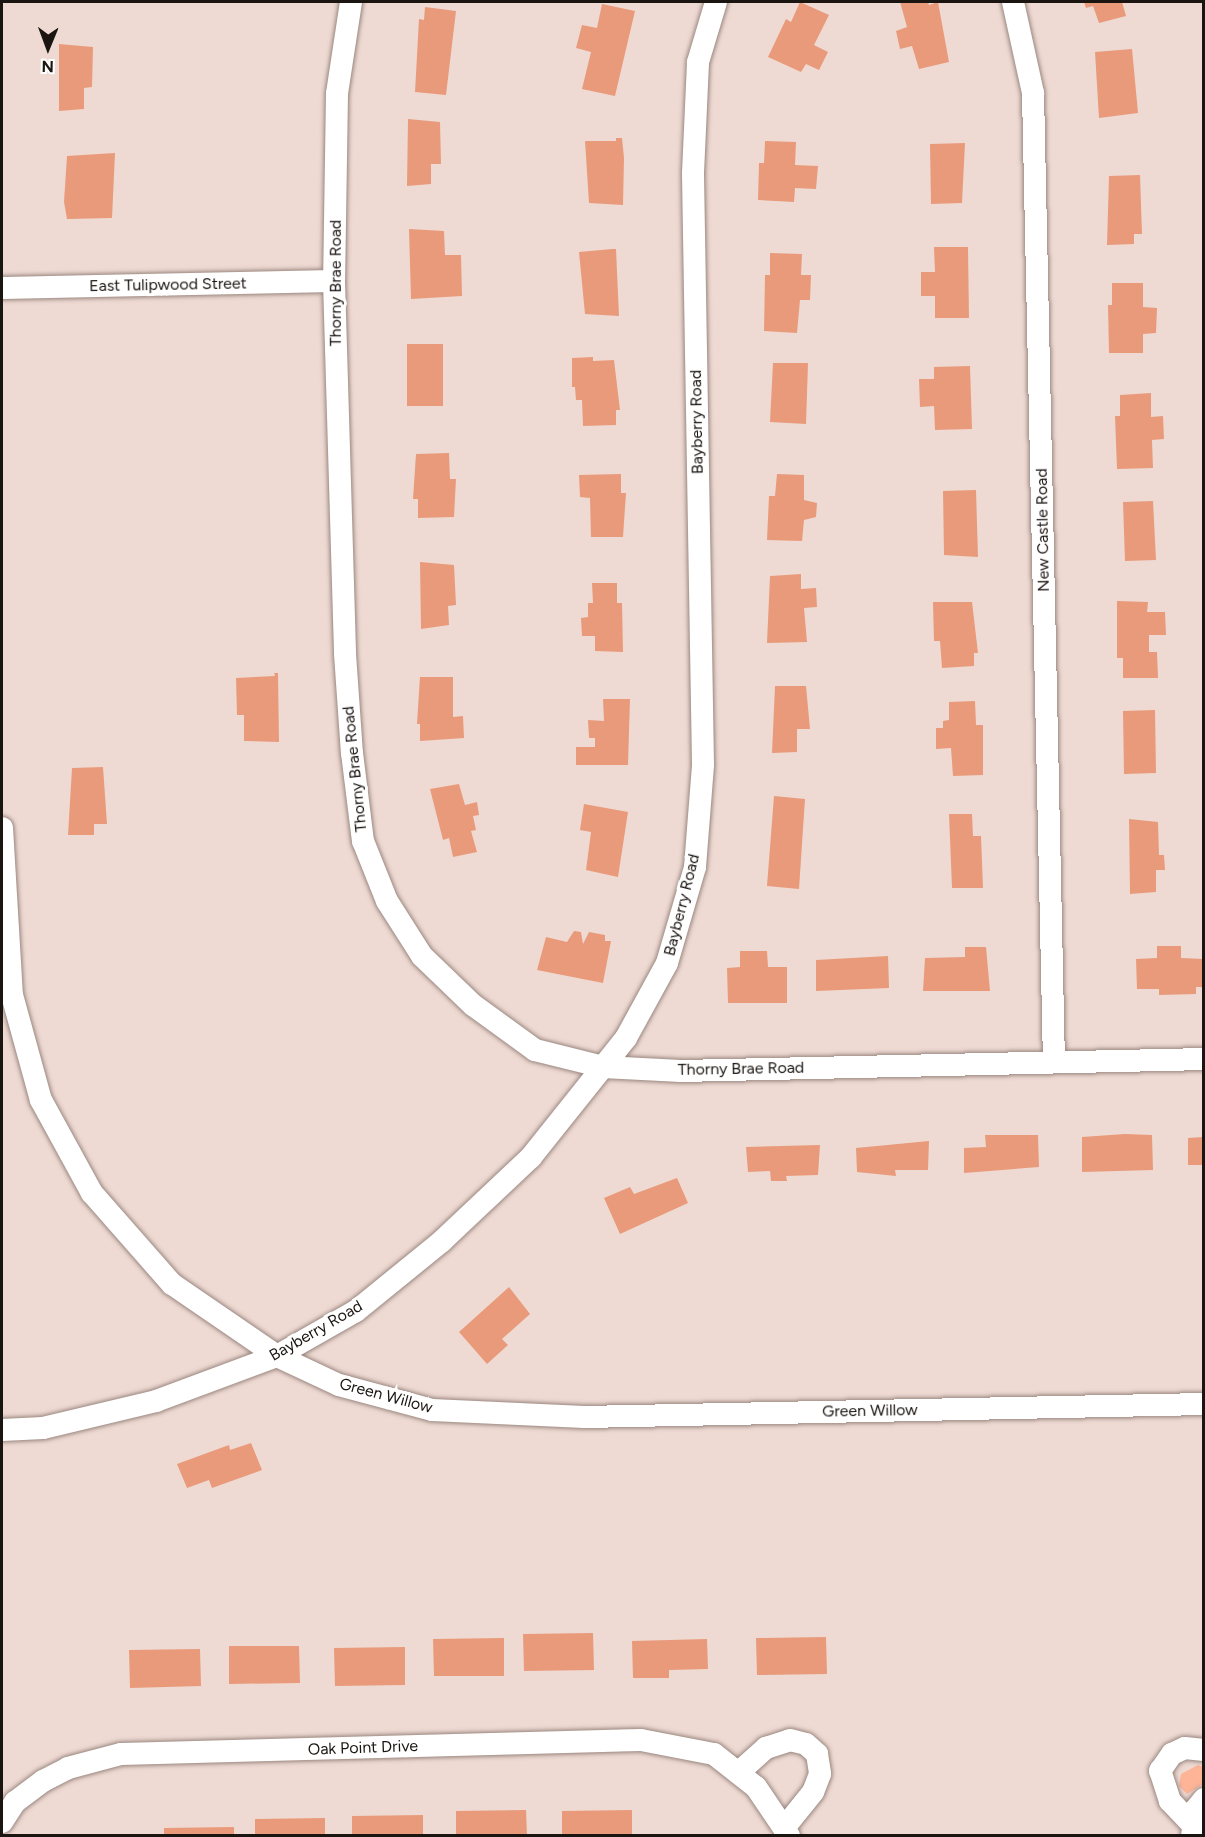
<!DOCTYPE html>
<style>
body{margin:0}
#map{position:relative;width:1205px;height:1837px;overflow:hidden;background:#eedad2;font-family:Figtree,sans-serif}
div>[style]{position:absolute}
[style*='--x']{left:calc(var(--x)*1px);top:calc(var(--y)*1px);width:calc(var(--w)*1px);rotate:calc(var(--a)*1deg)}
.green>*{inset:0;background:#fdb497}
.building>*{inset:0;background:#e99a7a}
.roads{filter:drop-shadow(0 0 2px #9a8780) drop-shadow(0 0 2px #9a8780)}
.minor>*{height:22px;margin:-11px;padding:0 11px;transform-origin:11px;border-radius:11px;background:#fff}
span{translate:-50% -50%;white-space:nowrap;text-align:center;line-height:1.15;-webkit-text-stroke:6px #fff;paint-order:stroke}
.street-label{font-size:16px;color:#1b1512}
.frame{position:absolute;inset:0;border:3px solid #1b1512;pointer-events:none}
.north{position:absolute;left:18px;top:18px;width:60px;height:60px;-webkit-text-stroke:4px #fff;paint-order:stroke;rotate:181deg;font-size:16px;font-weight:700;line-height:24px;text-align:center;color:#1b1512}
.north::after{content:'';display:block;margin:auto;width:21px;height:27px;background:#1b1512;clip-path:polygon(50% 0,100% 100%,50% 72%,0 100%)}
</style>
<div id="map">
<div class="green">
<div style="clip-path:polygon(1198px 1765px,1203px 1767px,1203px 1784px,1187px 1794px,1179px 1786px,1181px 1774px)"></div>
</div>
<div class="building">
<div style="clip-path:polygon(800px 2px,829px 15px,814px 45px,828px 52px,819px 70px,806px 64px,801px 72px,768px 57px,786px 19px,791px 22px)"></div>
<div style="clip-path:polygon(900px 2px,928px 2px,929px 5px,938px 2px,949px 62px,919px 69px,912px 46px,900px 49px,896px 31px,907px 27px)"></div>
<div style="clip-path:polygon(1084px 2px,1122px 2px,1126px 16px,1099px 23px,1093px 6px,1086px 8px)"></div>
<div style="clip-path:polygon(602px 4px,635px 11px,615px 96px,582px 89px,591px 52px,576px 48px,582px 25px,597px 28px)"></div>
<div style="clip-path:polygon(425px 7px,456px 11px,446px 95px,415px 92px,419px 19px,424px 20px)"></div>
<div style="clip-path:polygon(59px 44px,93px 47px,92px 87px,84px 88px,84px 109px,59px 111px)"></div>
<div style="clip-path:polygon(1132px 49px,1138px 113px,1099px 118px,1095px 52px)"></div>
<div style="clip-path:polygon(408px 119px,440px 122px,441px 164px,431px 164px,431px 184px,407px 186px)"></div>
<div style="clip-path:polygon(616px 138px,622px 138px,624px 158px,623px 205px,589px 203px,585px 141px,616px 141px)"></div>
<div style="clip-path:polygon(765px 141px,796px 142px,795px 165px,818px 166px,816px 189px,795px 188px,794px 202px,758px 200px,759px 163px,764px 163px)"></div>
<div style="clip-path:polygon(965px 143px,962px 203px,931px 204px,930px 144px)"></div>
<div style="clip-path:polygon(115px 153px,112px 218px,67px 219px,64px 202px,67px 156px)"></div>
<div style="clip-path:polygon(1140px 175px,1142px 234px,1134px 234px,1134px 244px,1107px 245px,1109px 176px)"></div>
<div style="clip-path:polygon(409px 229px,444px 231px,445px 255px,461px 255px,462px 296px,411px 299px)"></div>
<div style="clip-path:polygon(934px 247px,968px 247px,969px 318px,935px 318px,935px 296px,921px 296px,921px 272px,935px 272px)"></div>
<div style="clip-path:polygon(612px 249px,616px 249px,619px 316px,585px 314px,579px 252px)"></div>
<div style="clip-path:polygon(770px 253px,802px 254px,801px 275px,811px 275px,810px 300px,800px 300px,797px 333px,764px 331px,765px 275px,770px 275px)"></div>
<div style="clip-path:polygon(1112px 283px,1143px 283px,1143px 307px,1157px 308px,1156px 333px,1143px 334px,1143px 353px,1109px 353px,1108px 305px,1112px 305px)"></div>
<div style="clip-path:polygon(407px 344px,443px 344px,443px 406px,407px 406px)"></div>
<div style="clip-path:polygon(593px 357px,593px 361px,614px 360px,620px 410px,616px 410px,616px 425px,583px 426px,582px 400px,576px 400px,575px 387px,572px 387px,572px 358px)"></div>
<div style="clip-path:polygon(773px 363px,808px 363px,806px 424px,770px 422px)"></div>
<div style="clip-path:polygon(970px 366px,972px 429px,935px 430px,934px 406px,920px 407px,919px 379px,934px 379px,934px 367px)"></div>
<div style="clip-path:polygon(1151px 393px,1151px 417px,1163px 416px,1164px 439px,1152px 440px,1153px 468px,1117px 469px,1115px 416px,1120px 416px,1120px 395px)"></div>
<div style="clip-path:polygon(449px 453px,450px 479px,456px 479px,454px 517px,418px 518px,418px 499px,413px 499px,416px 454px)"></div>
<div style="clip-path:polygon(621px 474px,621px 493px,626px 493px,623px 537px,591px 537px,590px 498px,580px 497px,579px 475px)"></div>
<div style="clip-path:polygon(777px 474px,804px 475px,804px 500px,817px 503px,816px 517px,804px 520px,802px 541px,767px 540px,769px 496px,775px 496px)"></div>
<div style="clip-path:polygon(976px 490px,978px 557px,944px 555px,943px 491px)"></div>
<div style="clip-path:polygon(1153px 501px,1156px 560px,1125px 561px,1123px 502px)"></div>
<div style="clip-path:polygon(420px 562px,454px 565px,456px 605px,448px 606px,449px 625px,421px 629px)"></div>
<div style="clip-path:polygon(801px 574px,801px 589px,816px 588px,817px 607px,804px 608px,807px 642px,767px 643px,770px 576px)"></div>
<div style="clip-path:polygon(592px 583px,617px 583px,617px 603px,622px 603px,623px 652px,595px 651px,595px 636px,582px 636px,581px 618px,588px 617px,588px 603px,593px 603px)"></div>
<div style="clip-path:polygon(1117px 601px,1148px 602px,1147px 612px,1165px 612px,1166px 635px,1149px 635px,1149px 652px,1157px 652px,1158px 678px,1123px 678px,1123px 658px,1117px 658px)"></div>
<div style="clip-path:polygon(933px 602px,972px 602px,978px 653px,974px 653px,974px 666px,942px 668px,940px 641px,934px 641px)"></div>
<div style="clip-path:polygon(274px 673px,278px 673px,279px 742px,244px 741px,244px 715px,237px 715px,236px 678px,275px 676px)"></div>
<div style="clip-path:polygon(420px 677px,453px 677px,453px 717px,463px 716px,464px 738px,420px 741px,420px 724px,417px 724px)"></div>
<div style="clip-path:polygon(775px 686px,806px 686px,810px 729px,797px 729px,797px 752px,772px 753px)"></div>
<div style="clip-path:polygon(603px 699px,630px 699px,628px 765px,576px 765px,576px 747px,595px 747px,595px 738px,589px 738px,588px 720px,604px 721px)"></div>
<div style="clip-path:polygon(975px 701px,976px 725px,983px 725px,983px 775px,953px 776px,951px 748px,936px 749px,936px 728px,943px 728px,943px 721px,949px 720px,949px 702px)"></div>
<div style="clip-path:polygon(1155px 710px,1156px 773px,1124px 774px,1123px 711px)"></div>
<div style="clip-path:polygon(103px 767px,107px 824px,94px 824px,94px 835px,68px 835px,72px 768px)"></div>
<div style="clip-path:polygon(459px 784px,465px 805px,477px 802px,479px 815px,473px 816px,476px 830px,471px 831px,477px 852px,453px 857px,449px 838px,443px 840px,430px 789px)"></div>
<div style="clip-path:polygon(774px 796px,805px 799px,799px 889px,767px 886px)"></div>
<div style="clip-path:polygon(584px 804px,628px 812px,618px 877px,586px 870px,591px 832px,580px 830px)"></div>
<div style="clip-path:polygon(949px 814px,972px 814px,973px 836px,981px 836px,983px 888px,952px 888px)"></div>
<div style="clip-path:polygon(1129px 819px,1158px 822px,1159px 855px,1164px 855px,1165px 870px,1156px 870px,1156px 892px,1130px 894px)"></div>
<div style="clip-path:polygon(574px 931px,581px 932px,583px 944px,589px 932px,605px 935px,605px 941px,611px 941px,603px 983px,537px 970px,546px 937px,567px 942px)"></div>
<div style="clip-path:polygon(1157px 946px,1181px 946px,1181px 958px,1204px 959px,1204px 987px,1196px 987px,1196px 994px,1159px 995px,1159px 989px,1137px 989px,1136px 959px,1157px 958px)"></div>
<div style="clip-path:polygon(965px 947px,986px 947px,990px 991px,923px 991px,925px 958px,965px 957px)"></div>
<div style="clip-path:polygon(740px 951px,767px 951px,768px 967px,787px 967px,787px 1003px,728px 1003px,727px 968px,740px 967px)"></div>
<div style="clip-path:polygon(888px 956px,889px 988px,816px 991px,816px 960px)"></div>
<div style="clip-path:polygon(1125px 1134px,1152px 1135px,1153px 1170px,1082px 1172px,1082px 1137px)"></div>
<div style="clip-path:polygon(985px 1135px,1038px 1135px,1039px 1167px,964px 1173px,964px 1148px,986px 1147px)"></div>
<div style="clip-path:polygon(1204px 1137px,1204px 1165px,1188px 1165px,1188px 1138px)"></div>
<div style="clip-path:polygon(929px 1141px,928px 1170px,895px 1170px,896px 1176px,857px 1172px,856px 1148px)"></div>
<div style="clip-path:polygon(820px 1145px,818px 1175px,786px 1176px,787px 1181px,771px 1181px,770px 1171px,748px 1172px,746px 1147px)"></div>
<div style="clip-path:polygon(677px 1178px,688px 1203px,620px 1234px,604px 1198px,630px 1187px,634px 1194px)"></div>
<div style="clip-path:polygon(509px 1287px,530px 1314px,502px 1339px,508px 1345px,487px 1364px,459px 1332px)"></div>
<div style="clip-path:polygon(251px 1443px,262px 1470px,212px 1488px,209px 1480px,187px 1488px,177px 1464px,229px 1445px,230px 1450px)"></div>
<div style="clip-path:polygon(593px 1633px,594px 1670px,524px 1671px,523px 1634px)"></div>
<div style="clip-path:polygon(826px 1637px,827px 1674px,757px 1675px,756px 1638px)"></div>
<div style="clip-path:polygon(504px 1638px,504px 1676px,434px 1676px,433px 1639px)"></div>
<div style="clip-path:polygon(707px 1639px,708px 1669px,669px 1670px,669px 1678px,633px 1678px,632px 1641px)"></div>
<div style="clip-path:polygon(229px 1646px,299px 1646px,300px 1683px,229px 1684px)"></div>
<div style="clip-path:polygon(405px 1647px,405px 1685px,335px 1686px,334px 1648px)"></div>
<div style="clip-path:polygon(200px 1649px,201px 1686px,130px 1688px,129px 1650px)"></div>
<div style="clip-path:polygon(526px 1810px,527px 1836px,456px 1836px,456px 1811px)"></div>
<div style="clip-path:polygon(632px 1810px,632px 1836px,562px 1836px,562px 1811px)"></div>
<div style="clip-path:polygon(423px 1815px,423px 1836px,352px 1836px,352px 1816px)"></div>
<div style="clip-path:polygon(325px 1818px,325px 1836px,255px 1836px,255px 1819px)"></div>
<div style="clip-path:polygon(234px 1827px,234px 1836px,164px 1836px,164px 1828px)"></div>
</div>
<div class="roads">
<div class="minor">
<div style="--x:351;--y:2;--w:93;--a:98.7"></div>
<div style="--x:337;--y:94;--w:187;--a:90.9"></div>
<div style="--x:334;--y:281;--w:373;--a:88.3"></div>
<div style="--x:345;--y:654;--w:99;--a:86"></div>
<div style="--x:352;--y:753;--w:89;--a:82.9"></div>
<div style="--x:363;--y:841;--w:65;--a:68.2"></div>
<div style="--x:387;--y:901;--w:65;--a:57.5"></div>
<div style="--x:422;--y:956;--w:71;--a:43.9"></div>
<div style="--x:473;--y:1005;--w:77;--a:36"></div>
<div style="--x:535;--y:1050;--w:70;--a:14"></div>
<div style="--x:603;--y:1067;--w:78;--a:2.9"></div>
<div style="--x:681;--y:1071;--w:523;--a:-1.31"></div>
<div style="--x:1013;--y:2;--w:93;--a:77.6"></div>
<div style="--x:1033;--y:93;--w:968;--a:88.76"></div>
<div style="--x:2;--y:288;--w:332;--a:-1.2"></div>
<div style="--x:2;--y:828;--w:167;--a:86.6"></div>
<div style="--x:12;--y:995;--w:109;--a:74.6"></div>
<div style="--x:41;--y:1100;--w:106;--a:61.3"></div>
<div style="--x:92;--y:1193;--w:121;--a:48.7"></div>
<div style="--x:172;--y:1284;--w:127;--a:34.4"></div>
<div style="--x:277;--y:1356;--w:68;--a:25.1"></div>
<div style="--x:339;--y:1385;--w:96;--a:15"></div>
<div style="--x:432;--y:1410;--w:152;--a:2.6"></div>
<div style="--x:584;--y:1417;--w:620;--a:-1.2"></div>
<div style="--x:2;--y:1430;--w:41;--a:-2.8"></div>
<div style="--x:43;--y:1428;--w:116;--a:-13.4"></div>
<div style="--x:156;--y:1401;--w:129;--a:-20.4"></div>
<div style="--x:277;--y:1356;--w:91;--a:-29.7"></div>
<div style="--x:356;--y:1311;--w:111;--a:-39.1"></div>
<div style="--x:442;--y:1241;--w:122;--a:-43.3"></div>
<div style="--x:531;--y:1157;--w:152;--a:-51.4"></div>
<div style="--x:626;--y:1038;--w:85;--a:-61.3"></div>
<div style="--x:667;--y:963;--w:100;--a:-73.7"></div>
<div style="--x:695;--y:867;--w:102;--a:-85.5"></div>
<div style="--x:703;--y:765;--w:592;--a:-90.97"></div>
<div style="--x:693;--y:173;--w:111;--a:-87.4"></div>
<div style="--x:698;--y:62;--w:63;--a:-73.3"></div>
<div style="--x:738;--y:1773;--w:38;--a:-42"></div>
<div style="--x:766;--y:1748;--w:25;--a:-18"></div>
<div style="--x:790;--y:1740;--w:16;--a:14"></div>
<div style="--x:806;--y:1744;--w:15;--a:42"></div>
<div style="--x:817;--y:1754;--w:20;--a:81"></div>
<div style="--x:820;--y:1774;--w:19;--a:111"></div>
<div style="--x:813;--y:1792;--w:46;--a:128.9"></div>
<div style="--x:2;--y:1822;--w:24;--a:-57"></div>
<div style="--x:15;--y:1802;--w:35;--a:-37"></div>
<div style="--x:43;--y:1781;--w:28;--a:-27"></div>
<div style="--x:68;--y:1768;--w:55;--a:-14.8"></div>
<div style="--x:121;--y:1754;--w:520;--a:-1.54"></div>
<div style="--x:641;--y:1740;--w:74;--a:10.9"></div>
<div style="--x:714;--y:1754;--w:53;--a:38.2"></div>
<div style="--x:756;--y:1787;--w:59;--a:56"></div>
<div style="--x:1192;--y:1824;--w:32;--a:-134"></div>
<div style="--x:1170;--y:1801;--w:32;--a:-108"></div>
<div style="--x:1160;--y:1771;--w:21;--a:-55"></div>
<div style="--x:1172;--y:1754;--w:14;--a:-25"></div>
<div style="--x:1185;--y:1748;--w:19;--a:6"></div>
<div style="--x:1192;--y:1836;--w:27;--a:-82"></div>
<div style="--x:1196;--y:1809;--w:13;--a:-51"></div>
</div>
</div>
<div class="street-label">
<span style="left:336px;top:283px;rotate:-90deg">Thorny Brae Road</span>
<span style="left:168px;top:285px;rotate:-1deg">East Tulipwood Street</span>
<span style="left:697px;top:422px;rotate:-91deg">Bayberry Road</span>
<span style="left:1043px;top:530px;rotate:-91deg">New Castle Road</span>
<span style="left:355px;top:769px;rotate:-96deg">Thorny Brae Road</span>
<span style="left:682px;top:905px;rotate:-76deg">Bayberry Road</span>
<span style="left:741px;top:1069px;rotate:-1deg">Thorny Brae Road</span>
<span style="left:316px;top:1331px;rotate:-30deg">Bayberry Road</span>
<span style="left:386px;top:1396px;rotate:15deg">Green Willow</span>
<span style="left:870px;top:1411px;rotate:-1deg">Green Willow</span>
<span style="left:363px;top:1748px;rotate:-2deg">Oak Point Drive</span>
</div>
<div class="frame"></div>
<div class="north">N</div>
</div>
